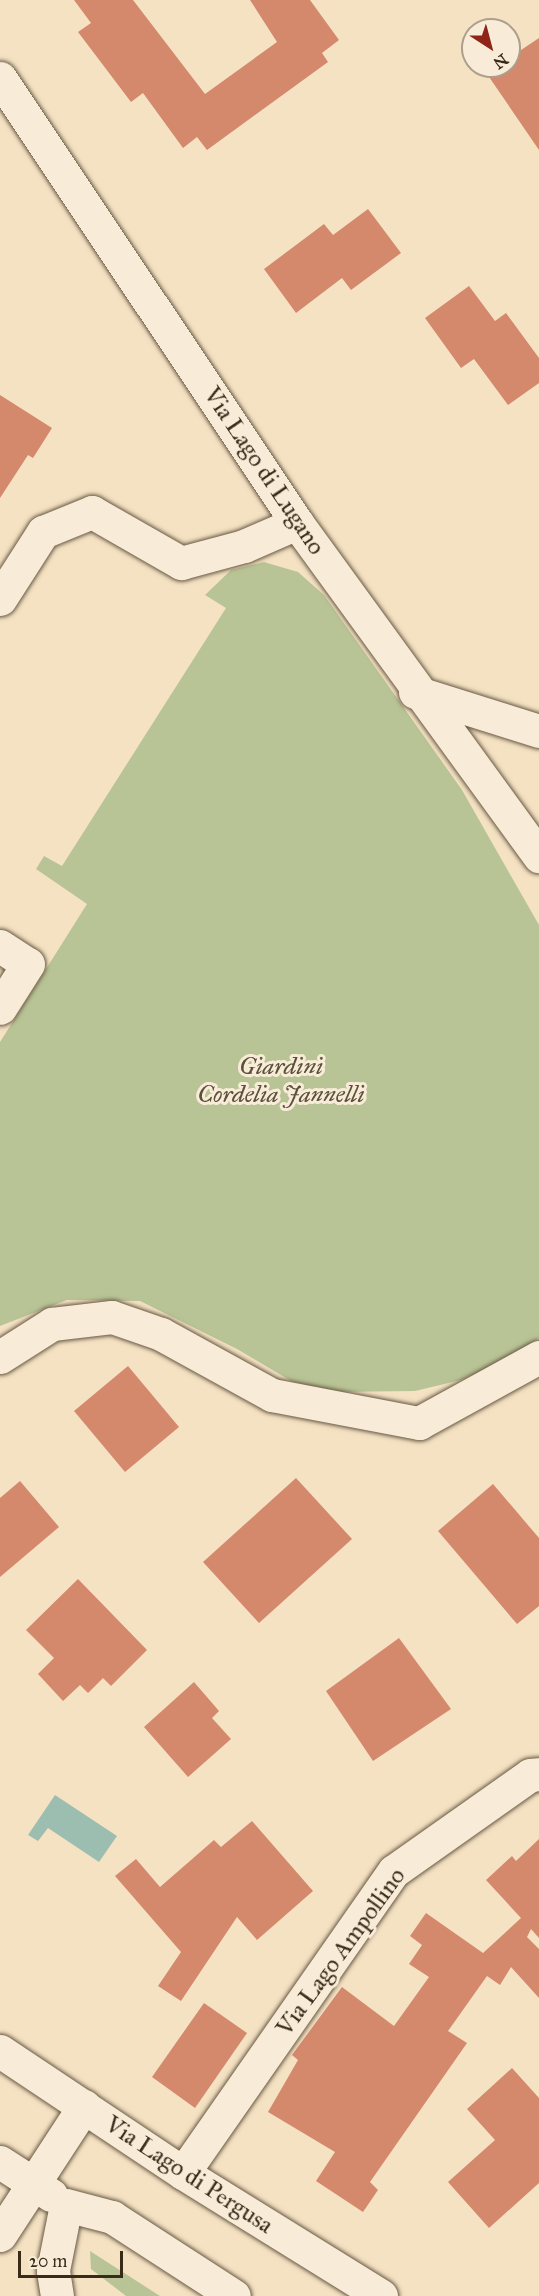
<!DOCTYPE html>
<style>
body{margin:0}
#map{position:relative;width:539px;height:2296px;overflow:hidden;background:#f5e2c3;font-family:"IM FELL Great Primer",serif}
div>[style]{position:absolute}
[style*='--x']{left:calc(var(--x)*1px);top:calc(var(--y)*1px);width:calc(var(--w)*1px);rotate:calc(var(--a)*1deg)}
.green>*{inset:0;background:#b9c496}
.water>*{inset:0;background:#9cbeb0}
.building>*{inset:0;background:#d4896d}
.roads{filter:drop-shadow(0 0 2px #685944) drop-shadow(0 0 2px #685944)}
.minor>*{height:33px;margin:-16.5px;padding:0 16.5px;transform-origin:16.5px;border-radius:16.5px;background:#f8ecd8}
span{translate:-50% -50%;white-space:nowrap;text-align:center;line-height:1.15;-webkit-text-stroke:6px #f8ecd8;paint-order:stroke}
.street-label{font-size:24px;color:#392b1a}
.park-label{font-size:24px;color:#595139;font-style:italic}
.north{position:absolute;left:461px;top:18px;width:60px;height:60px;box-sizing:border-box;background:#f8ecd8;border:2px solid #ac9f8c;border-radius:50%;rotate:144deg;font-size:16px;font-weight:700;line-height:24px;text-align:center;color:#392b1a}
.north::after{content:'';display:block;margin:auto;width:21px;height:27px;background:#8f2418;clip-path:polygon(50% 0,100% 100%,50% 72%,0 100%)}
.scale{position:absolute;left:18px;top:2251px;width:105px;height:27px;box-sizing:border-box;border:3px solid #392b1a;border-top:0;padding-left:8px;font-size:18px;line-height:21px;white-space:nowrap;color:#392b1a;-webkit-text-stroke:4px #f8ecd8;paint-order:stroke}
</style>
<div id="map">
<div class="green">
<div style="clip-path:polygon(264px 562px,298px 572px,324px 595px,462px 790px,539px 925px,539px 1338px,510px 1358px,461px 1380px,415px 1391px,330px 1392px,291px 1381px,237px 1349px,140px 1301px,67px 1300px,0 1326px,0 1042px,87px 904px,36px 869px,44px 856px,62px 866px,226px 608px,205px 595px,231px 570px)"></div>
<div style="clip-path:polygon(90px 2251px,160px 2296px,126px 2296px,91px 2269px)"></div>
</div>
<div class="water">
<div style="clip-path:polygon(55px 1795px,117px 1836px,99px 1862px,48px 1828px,38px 1841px,28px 1835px)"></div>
</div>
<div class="building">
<div style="clip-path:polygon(74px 0,133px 0,205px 94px,277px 42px,250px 0,310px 0,339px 40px,322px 53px,328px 62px,207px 150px,197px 137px,183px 148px,143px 93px,131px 102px,78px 32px,91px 23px)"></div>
<div style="clip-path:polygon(539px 38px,539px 150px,487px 74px,498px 66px,509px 66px,509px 58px)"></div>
<div style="clip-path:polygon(368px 209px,401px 253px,351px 290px,342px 278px,296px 313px,264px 269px,324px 224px,333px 235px)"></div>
<div style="clip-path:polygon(469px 286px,495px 321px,506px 313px,539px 358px,539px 383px,508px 405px,474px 359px,461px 368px,425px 318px)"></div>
<div style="clip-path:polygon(0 395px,52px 428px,33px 458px,28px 455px,0 498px)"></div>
<div style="clip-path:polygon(128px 1366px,179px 1427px,125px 1472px,74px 1411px)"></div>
<div style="clip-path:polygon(296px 1478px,352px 1539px,259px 1623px,203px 1562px)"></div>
<div style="clip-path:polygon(20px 1481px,59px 1527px,0 1577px,0 1498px)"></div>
<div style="clip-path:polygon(493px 1484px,539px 1538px,539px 1606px,517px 1624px,438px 1531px)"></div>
<div style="clip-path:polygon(78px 1579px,147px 1650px,111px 1686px,103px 1678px,88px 1693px,80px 1685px,63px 1701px,38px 1674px,54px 1658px,26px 1630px)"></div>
<div style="clip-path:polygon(399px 1638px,451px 1709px,373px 1761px,326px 1691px)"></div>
<div style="clip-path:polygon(194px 1682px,219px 1711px,212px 1718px,231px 1739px,188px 1777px,144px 1727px)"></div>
<div style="clip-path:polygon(252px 1821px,313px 1891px,257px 1940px,237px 1917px,181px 2001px,158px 1986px,181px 1952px,115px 1876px,136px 1859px,160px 1887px,214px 1840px,221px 1847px)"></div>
<div style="clip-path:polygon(539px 1839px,539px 1938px,531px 1929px,527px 1937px,539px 1949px,539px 1998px,511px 1967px,500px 1985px,487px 1976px,448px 2031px,467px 2043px,370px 2182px,378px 2190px,363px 2212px,316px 2181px,335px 2152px,268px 2112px,298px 2060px,292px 2055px,342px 1987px,394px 2026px,429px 1977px,409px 1964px,422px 1945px,410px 1936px,426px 1913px,483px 1953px,521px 1918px,486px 1880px,512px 1856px,516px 1861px)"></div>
<div style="clip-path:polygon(204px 2003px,247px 2033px,195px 2108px,152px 2077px)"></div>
<div style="clip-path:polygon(512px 2068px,539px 2098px,539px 2183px,489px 2228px,448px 2182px,495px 2140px,467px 2109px)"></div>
</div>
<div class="roads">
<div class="minor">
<div style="--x:0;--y:78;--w:535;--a:56.28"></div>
<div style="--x:297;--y:523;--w:412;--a:54"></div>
<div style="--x:0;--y:599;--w:80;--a:-57.3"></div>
<div style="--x:43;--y:532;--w:53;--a:-22.2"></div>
<div style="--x:92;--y:512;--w:103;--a:29.8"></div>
<div style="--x:181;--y:563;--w:65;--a:-15.1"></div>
<div style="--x:244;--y:546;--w:58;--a:-23.5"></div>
<div style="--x:415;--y:692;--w:130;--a:17.5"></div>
<div style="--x:0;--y:946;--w:33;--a:33"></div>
<div style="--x:28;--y:964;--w:52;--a:122.5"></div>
<div style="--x:0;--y:1357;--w:62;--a:-32.4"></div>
<div style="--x:52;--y:1324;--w:60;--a:-6.7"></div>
<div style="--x:112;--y:1317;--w:52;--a:19.1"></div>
<div style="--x:161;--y:1334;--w:127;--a:28.8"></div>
<div style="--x:272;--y:1395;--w:150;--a:10.8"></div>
<div style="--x:419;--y:1423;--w:137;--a:-28.8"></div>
<div style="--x:0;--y:2051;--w:220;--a:33.7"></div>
<div style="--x:183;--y:2173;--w:233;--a:31.8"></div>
<div style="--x:0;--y:2162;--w:61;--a:32.9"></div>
<div style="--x:183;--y:2173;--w:368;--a:-55.1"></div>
<div style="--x:394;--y:1871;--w:166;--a:-35.2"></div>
<div style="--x:530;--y:1775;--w:9;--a:-6"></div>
<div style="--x:0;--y:2235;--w:154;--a:-56.9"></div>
<div style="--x:57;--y:2296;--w:26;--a:-99"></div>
<div style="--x:53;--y:2270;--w:66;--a:-78.7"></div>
<div style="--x:66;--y:2205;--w:48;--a:14.6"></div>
<div style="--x:112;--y:2217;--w:145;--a:32.9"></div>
</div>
</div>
<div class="street-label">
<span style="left:264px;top:471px;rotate:56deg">Via Lago di Lugano</span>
<span style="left:341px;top:1952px;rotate:-54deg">Via Lago Ampollino</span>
<span style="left:189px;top:2175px;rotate:33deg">Via Lago di Pergusa</span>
</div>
<div class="park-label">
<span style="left:281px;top:1081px">Giardini<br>Cordelia Jannelli</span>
</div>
<div class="north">N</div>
<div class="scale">20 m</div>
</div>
